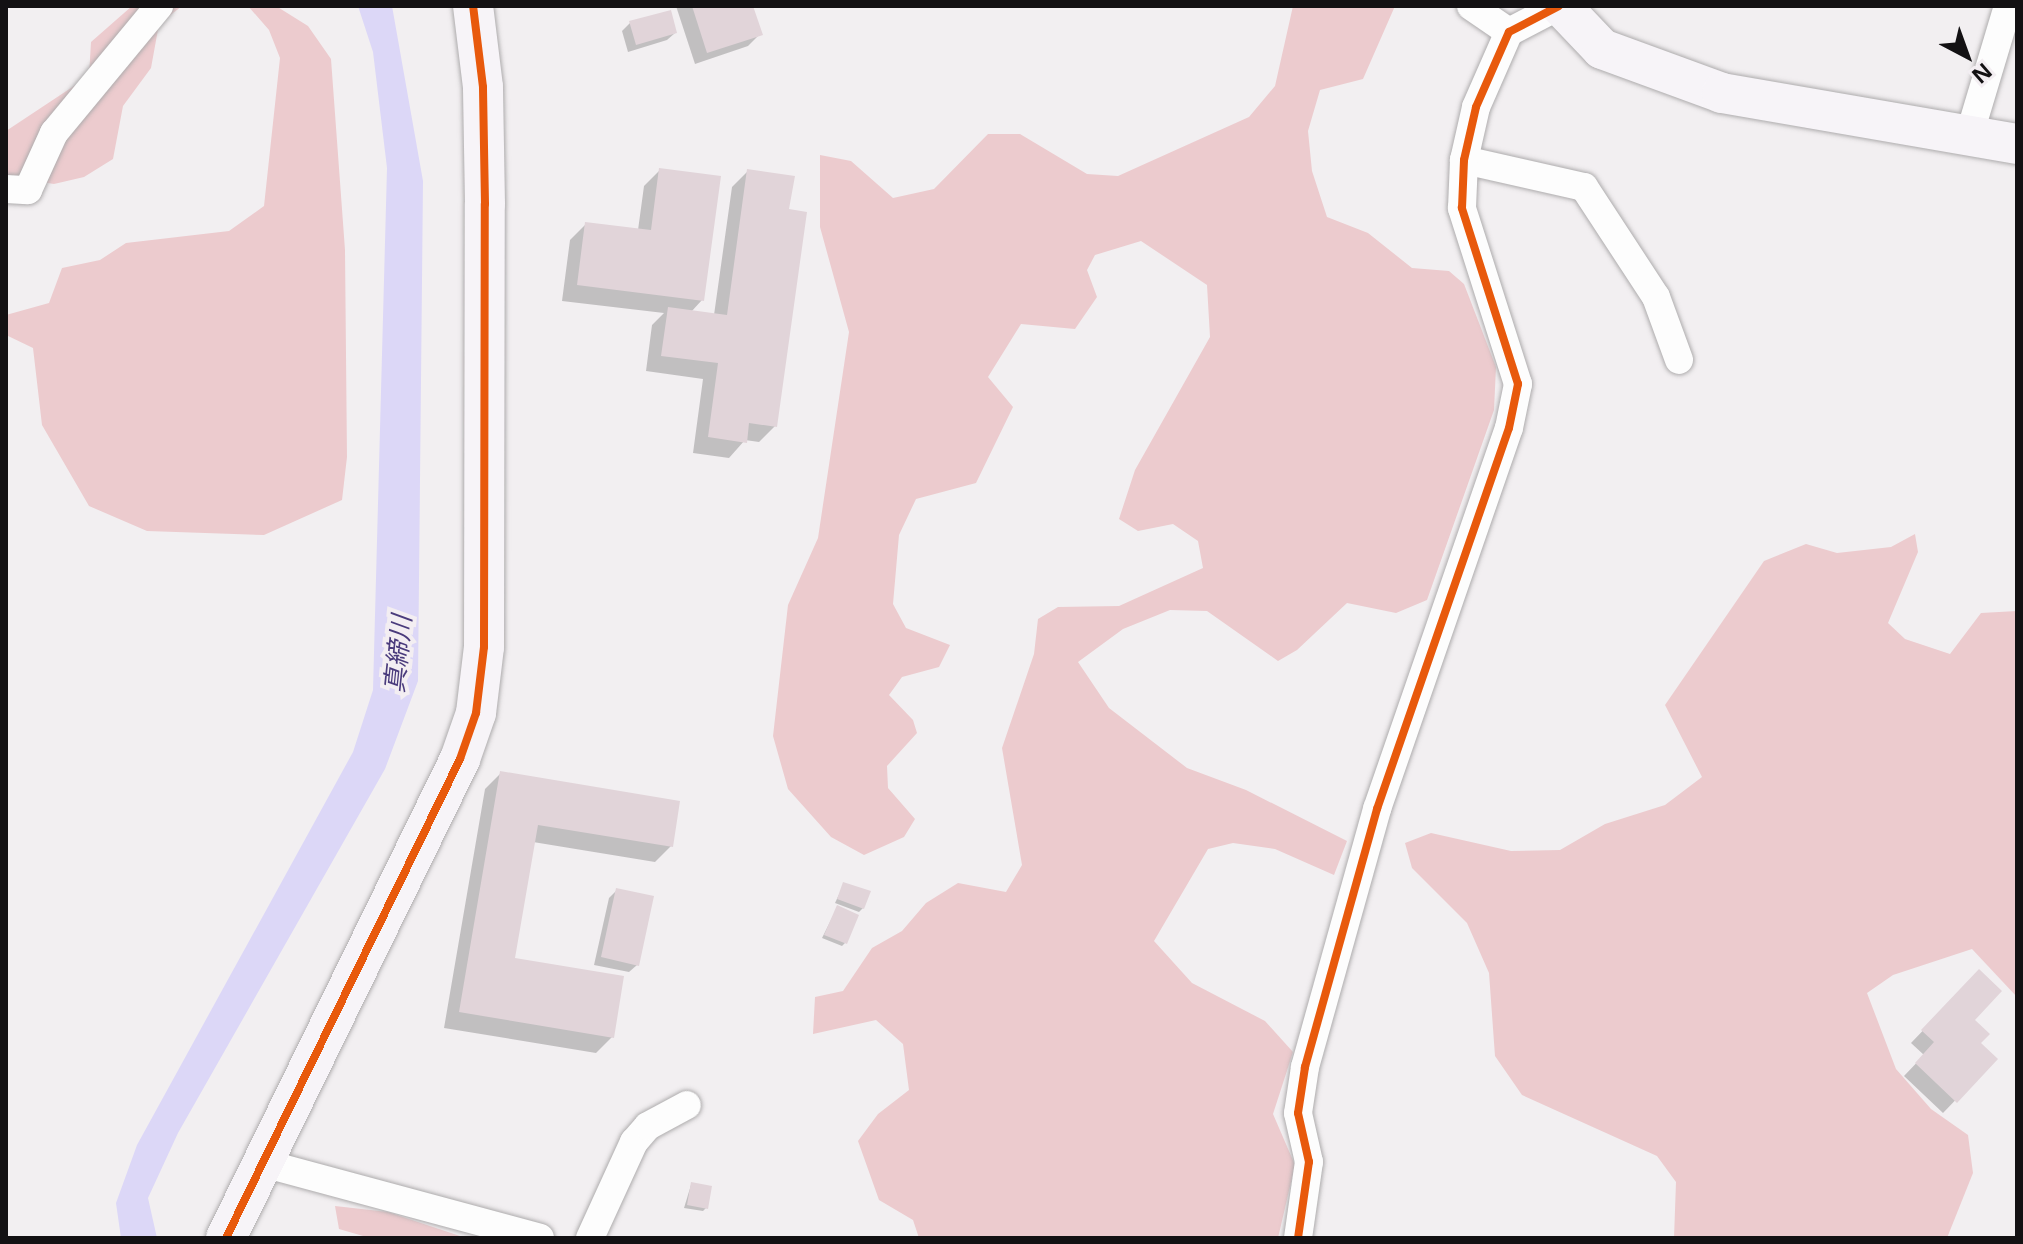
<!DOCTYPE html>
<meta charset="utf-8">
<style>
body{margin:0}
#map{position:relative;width:2023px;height:1244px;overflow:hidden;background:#f2eff1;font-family:"Open Sans","Noto Sans JP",sans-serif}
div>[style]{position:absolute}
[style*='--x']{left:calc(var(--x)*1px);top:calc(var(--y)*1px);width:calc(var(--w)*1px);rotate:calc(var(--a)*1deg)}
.green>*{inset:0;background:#eccbce}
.water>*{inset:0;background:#dcd7f7}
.shadow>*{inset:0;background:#0003}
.building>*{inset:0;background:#e1d4d9}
.roads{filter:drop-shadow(0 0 2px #aeacad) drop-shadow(0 0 2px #aeacad)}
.street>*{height:28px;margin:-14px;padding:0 14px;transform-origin:14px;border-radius:14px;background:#fdfdfd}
.secondary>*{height:40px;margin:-20px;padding:0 20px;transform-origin:20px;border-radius:20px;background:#f7f4f8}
.cycleway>*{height:8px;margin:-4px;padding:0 4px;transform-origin:4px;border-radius:4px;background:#e8590c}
span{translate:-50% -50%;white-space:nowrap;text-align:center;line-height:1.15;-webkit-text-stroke:8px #f3eef2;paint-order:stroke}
.water-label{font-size:26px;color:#4a3b7c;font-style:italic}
.frame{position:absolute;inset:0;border:8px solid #131113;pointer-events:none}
.north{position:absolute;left:1927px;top:16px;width:80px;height:80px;-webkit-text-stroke:6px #f3eef2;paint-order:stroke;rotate:139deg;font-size:22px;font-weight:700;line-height:32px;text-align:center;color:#131113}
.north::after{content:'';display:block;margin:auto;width:28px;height:36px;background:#131113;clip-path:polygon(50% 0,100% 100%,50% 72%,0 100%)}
</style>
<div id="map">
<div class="green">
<div style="clip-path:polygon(132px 6px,182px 6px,159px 24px,151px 68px,123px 106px,113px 159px,84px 177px,54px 184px,6px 176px,6px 131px,89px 76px,91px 42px)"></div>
<div style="clip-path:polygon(248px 6px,276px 6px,308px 26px,331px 59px,345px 250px,347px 457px,342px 500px,264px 535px,147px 531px,89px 506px,42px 425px,33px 348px,6px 335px,6px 315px,49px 303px,62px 268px,100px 260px,126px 243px,229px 231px,264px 206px,280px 58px,269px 30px)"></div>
<div style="clip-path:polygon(1293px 6px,1395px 6px,1363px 79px,1320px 90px,1308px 131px,1312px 171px,1327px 217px,1368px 233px,1412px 268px,1449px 271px,1464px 284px,1496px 367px,1494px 410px,1427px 600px,1396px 613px,1347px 603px,1297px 650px,1278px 661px,1207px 611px,1170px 610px,1123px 629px,1078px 662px,1109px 708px,1187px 768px,1246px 790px,1347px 841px,1334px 875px,1275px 849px,1233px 843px,1208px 849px,1154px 941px,1192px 983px,1265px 1021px,1293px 1052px,1273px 1114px,1295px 1165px,1278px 1238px,919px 1238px,913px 1220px,879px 1200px,858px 1141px,878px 1114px,909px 1090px,903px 1044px,876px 1020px,813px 1034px,815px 997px,843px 991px,872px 948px,902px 931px,926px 903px,958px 883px,1006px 892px,1022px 865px,1002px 748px,1034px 654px,1038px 619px,1058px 607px,1119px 606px,1203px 568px,1198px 541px,1173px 524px,1138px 531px,1119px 519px,1135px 470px,1210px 337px,1207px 285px,1141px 241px,1095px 255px,1087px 270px,1097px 297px,1075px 329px,1021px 324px,988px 377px,1013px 407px,976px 483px,916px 499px,899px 535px,893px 604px,906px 628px,950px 645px,939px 667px,902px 677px,889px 695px,913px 720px,917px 733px,887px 766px,888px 788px,915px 819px,904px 837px,864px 855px,831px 837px,788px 789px,773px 736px,788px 605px,818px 538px,849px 332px,820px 227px,820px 155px,851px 161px,893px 198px,934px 189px,988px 134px,1020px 134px,1087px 174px,1118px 176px,1249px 117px,1275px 86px)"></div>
<div style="clip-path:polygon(1915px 534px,1918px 552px,1888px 623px,1905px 639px,1950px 654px,1981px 613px,2017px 611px,2017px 997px,1972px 949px,1893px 975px,1867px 993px,1896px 1069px,1931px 1109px,1968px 1135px,1973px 1173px,1947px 1238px,1674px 1238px,1676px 1182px,1657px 1156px,1522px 1095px,1495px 1056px,1489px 973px,1467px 923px,1412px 868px,1405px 843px,1431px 833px,1511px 851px,1560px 850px,1605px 824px,1665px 805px,1702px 777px,1665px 705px,1764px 561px,1806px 544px,1837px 553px,1891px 547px)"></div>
<div style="clip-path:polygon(335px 1206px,388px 1212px,466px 1238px,370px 1238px,339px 1229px)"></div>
</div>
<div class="water">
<div style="clip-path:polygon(358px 6px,392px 6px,423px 181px,418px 681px,385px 769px,178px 1133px,148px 1198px,157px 1238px,121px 1238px,116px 1203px,137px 1145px,353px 752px,373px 690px,387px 168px,373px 52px)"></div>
</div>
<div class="shadow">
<div style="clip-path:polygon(676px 6px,751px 6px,760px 34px,748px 46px,695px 64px)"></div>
<div style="clip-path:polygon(630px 23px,675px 33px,667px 40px,628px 52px,622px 31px)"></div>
<div style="clip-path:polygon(660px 170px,702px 300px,691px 312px,714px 315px,732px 187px,748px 171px,787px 211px,775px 426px,759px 442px,745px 440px,729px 458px,693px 453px,703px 379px,646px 371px,652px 325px,664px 313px,562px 301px,570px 240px,586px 224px,638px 230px,644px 186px)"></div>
<div style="clip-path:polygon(501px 773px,671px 846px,655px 862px,533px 842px,513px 959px,612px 1037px,596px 1053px,444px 1028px,485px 789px)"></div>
<div style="clip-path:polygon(844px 884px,863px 908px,859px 912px,835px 903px)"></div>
<div style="clip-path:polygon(617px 890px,637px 965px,629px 972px,594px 965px,609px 898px)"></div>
<div style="clip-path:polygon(837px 908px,845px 943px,842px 946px,822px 938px)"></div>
<div style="clip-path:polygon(1979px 972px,1972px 1020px,1978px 1043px,1995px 1059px,1943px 1113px,1904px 1076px,1924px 1055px,1911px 1043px)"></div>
<div style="clip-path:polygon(691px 1185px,706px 1208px,703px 1211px,684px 1208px)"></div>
</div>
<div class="building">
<div style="clip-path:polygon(692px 6px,753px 6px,763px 35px,707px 53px)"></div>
<div style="clip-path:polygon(671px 10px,677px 33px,636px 45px,629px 21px)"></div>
<div style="clip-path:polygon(659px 168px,721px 176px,704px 301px,577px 285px,585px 222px,651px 230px)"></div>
<div style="clip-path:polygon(747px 169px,795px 176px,789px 209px,807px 212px,777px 427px,749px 423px,747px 443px,708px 437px,718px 363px,661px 356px,668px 307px,727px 315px)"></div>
<div style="clip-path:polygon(500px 771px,680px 801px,673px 847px,538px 825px,515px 958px,624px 976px,614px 1038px,459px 1012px)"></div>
<div style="clip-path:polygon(843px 882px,871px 891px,864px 909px,837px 899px)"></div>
<div style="clip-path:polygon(616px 888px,654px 896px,639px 966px,601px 957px)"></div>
<div style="clip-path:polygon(837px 905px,859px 915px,847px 944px,824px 935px)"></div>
<div style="clip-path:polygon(1979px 969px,2002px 991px,1975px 1020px,1990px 1034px,1981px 1043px,1998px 1059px,1957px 1103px,1915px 1063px,1934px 1042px,1921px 1030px)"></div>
<div style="clip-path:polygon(691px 1182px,712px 1186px,708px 1209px,687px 1205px)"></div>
</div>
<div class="roads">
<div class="street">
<div style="--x:1471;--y:6;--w:46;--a:34.4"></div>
<div style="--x:1969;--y:136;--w:136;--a:-73.3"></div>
<div style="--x:1464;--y:160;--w:123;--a:12.7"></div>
<div style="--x:1584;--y:187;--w:131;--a:56.8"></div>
<div style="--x:1656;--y:297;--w:67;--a:69.9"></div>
<div style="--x:6;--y:189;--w:22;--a:3"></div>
<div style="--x:28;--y:190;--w:63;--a:-65.5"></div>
<div style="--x:54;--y:133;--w:165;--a:-50.4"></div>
<div style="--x:259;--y:1162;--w:291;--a:15.1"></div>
<div style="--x:590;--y:1238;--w:106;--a:-65.4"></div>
<div style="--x:634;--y:1142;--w:21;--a:-49"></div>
<div style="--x:648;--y:1126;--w:44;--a:-28.3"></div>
<div style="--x:1298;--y:1238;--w:77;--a:-81.8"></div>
<div style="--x:1309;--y:1162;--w:50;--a:-102.7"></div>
<div style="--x:1298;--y:1113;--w:47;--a:-81.3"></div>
<div style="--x:1305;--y:1067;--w:268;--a:-74.4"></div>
<div style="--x:1377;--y:809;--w:403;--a:-70.9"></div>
<div style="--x:1509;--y:428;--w:45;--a:-78.4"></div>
<div style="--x:1518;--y:384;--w:185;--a:-107.7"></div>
<div style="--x:1462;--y:208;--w:48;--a:-87.6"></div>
<div style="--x:1464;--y:160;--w:54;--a:-77.2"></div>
<div style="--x:1476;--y:107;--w:82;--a:-66.3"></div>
<div style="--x:1509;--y:32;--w:56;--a:-27.5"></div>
</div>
<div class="secondary">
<div style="--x:1561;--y:6;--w:59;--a:46.4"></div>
<div style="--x:1602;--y:49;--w:128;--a:20.1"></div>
<div style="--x:1722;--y:93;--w:299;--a:9.8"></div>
<div style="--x:226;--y:1238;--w:533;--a:-63.96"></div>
<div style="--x:460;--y:759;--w:49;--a:-70.8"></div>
<div style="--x:476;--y:713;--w:66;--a:-83.1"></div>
<div style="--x:484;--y:647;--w:443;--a:-89.9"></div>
<div style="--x:485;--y:204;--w:117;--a:-91"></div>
<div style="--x:483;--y:87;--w:82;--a:-97"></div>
</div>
</div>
<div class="cycleway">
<div style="--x:226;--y:1238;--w:533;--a:-63.96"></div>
<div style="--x:460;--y:759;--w:49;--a:-70.8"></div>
<div style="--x:476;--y:713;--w:66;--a:-83.1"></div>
<div style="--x:484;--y:647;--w:443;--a:-89.9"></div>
<div style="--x:485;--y:204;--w:117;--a:-91"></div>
<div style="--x:483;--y:87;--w:82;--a:-97"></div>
<div style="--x:1298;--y:1238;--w:77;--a:-81.8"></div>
<div style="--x:1309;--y:1162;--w:50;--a:-102.7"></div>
<div style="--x:1298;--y:1113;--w:47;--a:-81.3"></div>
<div style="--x:1305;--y:1067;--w:268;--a:-74.4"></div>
<div style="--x:1377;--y:809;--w:403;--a:-70.9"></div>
<div style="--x:1509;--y:428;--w:45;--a:-78.4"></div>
<div style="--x:1518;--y:384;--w:185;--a:-107.7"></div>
<div style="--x:1462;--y:208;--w:48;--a:-87.6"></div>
<div style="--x:1464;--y:160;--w:54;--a:-77.2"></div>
<div style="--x:1476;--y:107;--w:82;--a:-66.3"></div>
<div style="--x:1509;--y:32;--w:56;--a:-27.5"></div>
</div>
<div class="water-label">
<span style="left:398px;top:654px;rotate:-84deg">真締川</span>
</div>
<div class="frame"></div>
<div class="north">N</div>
</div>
